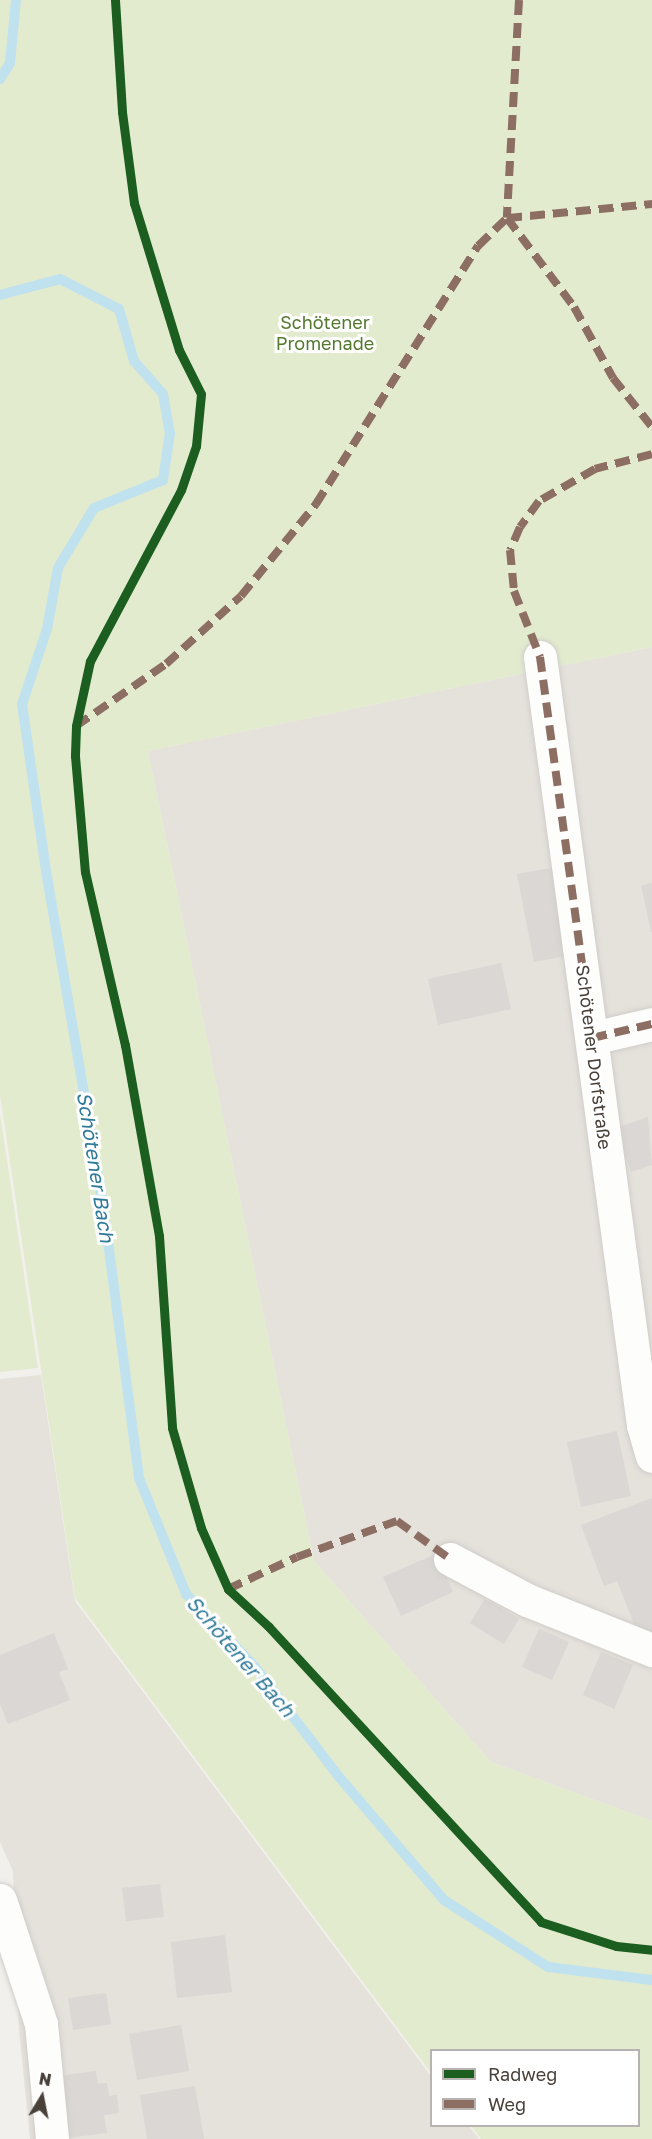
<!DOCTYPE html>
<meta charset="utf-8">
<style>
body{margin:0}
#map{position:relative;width:652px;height:2139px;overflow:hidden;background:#f2f0ed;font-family:"Golos Text",sans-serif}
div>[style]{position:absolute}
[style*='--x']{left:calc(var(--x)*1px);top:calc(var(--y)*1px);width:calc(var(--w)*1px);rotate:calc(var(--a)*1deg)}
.residential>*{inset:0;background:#e5e1db}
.green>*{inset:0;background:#e3ebce}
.stream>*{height:10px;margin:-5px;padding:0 5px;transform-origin:5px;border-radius:5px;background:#c0e1ee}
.building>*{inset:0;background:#dad7d4}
.roads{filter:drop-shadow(0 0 2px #d0ceca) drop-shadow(0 0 2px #d0ceca)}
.minor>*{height:33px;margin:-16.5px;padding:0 16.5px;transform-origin:16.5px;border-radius:16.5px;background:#fdfdfc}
.quiet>*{height:8px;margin-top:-4px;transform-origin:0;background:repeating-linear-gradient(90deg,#8d6e63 0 15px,transparent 0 23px)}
.cycleway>*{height:9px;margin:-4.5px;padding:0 4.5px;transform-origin:4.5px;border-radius:4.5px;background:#1b5e20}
span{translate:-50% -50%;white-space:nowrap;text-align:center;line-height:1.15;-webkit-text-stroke:6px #fff;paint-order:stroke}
.park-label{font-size:18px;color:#54792d}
.street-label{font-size:18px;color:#484039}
.water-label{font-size:20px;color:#307a99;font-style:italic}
.legend{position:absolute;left:430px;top:2049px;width:210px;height:78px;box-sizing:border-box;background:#fff;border:2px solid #b6b3b0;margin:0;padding:8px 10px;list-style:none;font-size:18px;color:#484039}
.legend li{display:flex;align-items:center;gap:12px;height:30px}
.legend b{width:30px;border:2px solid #b6b3b0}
.north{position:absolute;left:12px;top:2067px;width:60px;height:60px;-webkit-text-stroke:4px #fff;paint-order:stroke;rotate:10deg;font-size:16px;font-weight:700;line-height:24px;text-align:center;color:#484039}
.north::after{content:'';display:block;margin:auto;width:21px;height:27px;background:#484039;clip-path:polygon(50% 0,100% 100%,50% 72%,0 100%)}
</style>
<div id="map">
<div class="residential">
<div style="clip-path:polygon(652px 647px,652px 1821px,491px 1762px,314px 1561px,148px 751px)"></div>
<div style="clip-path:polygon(41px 1375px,75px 1601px,431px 2076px,432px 2126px,469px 2126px,479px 2139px,30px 2139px,19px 2030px,13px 1871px,0 1842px,0 1379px)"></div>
</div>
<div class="green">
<div style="clip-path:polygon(0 0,652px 0,652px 647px,148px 751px,314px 1561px,491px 1762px,652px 1821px,652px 2139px,481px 2139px,471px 2126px,638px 2126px,638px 2050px,432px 2050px,431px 2073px,75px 1598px,0 1095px)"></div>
<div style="clip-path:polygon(0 1113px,38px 1368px,0 1372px)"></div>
</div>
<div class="stream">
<div style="--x:0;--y:79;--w:19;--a:-58"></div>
<div style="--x:10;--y:63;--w:63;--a:-84.6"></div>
<div style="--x:0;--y:295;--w:62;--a:-14.9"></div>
<div style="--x:60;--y:279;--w:66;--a:27"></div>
<div style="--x:119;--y:309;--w:54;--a:73.9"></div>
<div style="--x:134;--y:361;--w:44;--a:48.7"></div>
<div style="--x:163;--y:394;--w:40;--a:80"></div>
<div style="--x:170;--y:433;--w:48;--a:98.5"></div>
<div style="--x:163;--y:480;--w:74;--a:157.9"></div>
<div style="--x:94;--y:508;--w:70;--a:121"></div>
<div style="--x:58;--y:568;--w:62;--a:100.2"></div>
<div style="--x:47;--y:629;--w:79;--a:108.4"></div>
<div style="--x:22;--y:704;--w:169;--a:81.8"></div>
<div style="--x:46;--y:871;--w:338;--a:80.3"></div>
<div style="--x:103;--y:1204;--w:276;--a:82.5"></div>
<div style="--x:139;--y:1478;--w:125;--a:67.9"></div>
<div style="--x:186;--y:1594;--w:100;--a:46.6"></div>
<div style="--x:255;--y:1667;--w:140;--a:52.6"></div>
<div style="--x:340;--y:1778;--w:160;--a:49.6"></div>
<div style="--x:444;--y:1900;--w:124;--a:32.8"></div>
<div style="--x:548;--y:1967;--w:105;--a:7.1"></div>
</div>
<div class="building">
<div style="clip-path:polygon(556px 867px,572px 955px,534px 962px,517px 874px)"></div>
<div style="clip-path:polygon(652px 883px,652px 932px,651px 932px,641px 885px)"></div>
<div style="clip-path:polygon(501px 963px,511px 1009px,438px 1025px,428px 979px)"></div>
<div style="clip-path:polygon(648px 1117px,652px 1165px,631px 1172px,616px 1128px)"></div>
<div style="clip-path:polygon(617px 1431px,631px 1496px,581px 1507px,567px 1442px)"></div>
<div style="clip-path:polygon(652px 1498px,652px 1635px,636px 1629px,617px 1581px,604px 1586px,581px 1525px)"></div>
<div style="clip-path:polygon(436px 1554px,453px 1592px,401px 1616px,383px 1577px)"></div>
<div style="clip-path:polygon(485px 1599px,519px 1619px,504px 1644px,470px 1623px)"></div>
<div style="clip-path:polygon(539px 1629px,569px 1642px,552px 1680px,522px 1667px)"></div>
<div style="clip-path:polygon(54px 1633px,68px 1669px,59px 1672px,70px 1700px,8px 1724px,0 1704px,0 1655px)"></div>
<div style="clip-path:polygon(601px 1652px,633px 1665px,614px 1709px,583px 1695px)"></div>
<div style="clip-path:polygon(160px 1884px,164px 1917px,126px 1921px,122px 1888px)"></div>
<div style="clip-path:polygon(225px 1935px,232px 1992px,177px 1998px,171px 1942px)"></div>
<div style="clip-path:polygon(106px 1993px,111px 2024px,73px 2030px,68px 1998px)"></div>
<div style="clip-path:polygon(181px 2025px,189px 2071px,137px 2080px,129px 2034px)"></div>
<div style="clip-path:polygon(96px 2071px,98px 2084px,107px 2083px,109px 2096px,117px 2095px,119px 2113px,104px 2115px,107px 2133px,66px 2138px,58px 2076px)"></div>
<div style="clip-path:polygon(195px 2086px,204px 2139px,147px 2139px,140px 2095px)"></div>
</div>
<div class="roads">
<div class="minor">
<div style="--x:540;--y:657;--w:775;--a:82.36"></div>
<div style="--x:643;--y:1425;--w:32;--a:74"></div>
<div style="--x:592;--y:1038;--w:62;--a:-13.1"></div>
<div style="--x:450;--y:1559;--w:87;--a:28"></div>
<div style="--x:527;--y:1600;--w:135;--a:21.8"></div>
<div style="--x:0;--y:1900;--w:131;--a:71.7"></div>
<div style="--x:41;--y:2024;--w:116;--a:84.5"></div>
</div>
</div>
<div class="quiet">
<div style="--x:519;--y:0;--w:218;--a:93.2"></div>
<div style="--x:507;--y:218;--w:111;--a:53"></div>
<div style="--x:574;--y:307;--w:81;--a:61.2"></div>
<div style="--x:613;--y:378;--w:63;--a:51.5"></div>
<div style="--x:652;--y:454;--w:59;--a:165.3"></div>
<div style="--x:595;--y:469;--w:64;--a:150.3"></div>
<div style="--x:539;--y:501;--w:32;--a:126"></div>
<div style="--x:520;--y:527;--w:25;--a:113"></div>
<div style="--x:510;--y:550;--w:41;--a:84.4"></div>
<div style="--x:514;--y:591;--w:71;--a:68.5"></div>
<div style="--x:540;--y:657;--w:385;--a:82.2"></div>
<div style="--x:592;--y:1038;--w:62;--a:-13.1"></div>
<div style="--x:76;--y:726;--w:109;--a:-34.6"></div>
<div style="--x:166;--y:664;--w:101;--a:-42.2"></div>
<div style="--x:241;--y:596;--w:119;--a:-50.8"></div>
<div style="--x:316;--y:504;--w:305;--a:-57.9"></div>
<div style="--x:478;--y:246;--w:40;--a:-44"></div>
<div style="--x:507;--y:218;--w:146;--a:-5.5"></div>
<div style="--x:228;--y:1589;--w:76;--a:-24.9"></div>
<div style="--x:297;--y:1557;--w:106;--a:-19.8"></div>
<div style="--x:397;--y:1521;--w:65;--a:35.6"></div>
</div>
<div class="cycleway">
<div style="--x:115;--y:0;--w:112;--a:86.4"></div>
<div style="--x:122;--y:112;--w:92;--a:82.5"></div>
<div style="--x:134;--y:203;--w:154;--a:73"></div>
<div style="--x:179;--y:350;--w:49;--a:63.4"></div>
<div style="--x:201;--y:394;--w:52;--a:95.5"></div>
<div style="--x:196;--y:446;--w:46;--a:108.8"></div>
<div style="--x:181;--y:490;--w:194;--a:118"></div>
<div style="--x:90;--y:661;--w:66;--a:102.2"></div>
<div style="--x:76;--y:726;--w:30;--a:92"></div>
<div style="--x:75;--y:756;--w:116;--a:85.1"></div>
<div style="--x:85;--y:872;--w:178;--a:77"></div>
<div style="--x:125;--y:1045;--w:194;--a:79.9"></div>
<div style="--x:159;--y:1236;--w:192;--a:86.1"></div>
<div style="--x:172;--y:1428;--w:104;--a:73.8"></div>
<div style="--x:201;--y:1528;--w:67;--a:66.1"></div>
<div style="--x:228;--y:1589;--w:56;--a:42.8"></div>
<div style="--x:269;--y:1627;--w:401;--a:47.3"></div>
<div style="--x:541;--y:1922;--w:79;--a:17.7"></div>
<div style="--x:616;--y:1946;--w:36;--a:6"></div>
</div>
<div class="park-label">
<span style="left:325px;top:333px">Schötener<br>Promenade</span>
</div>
<div class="street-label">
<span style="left:594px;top:1057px;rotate:83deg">Schötener Dorfstraße</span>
</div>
<div class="water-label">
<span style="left:96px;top:1167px;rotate:81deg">Schötener Bach</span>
<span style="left:241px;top:1656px;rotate:49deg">Schötener Bach</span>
</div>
<ul class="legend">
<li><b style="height:8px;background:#1b5e20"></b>Radweg</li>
<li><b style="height:8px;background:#8d6e63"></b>Weg</li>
</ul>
<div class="north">N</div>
</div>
